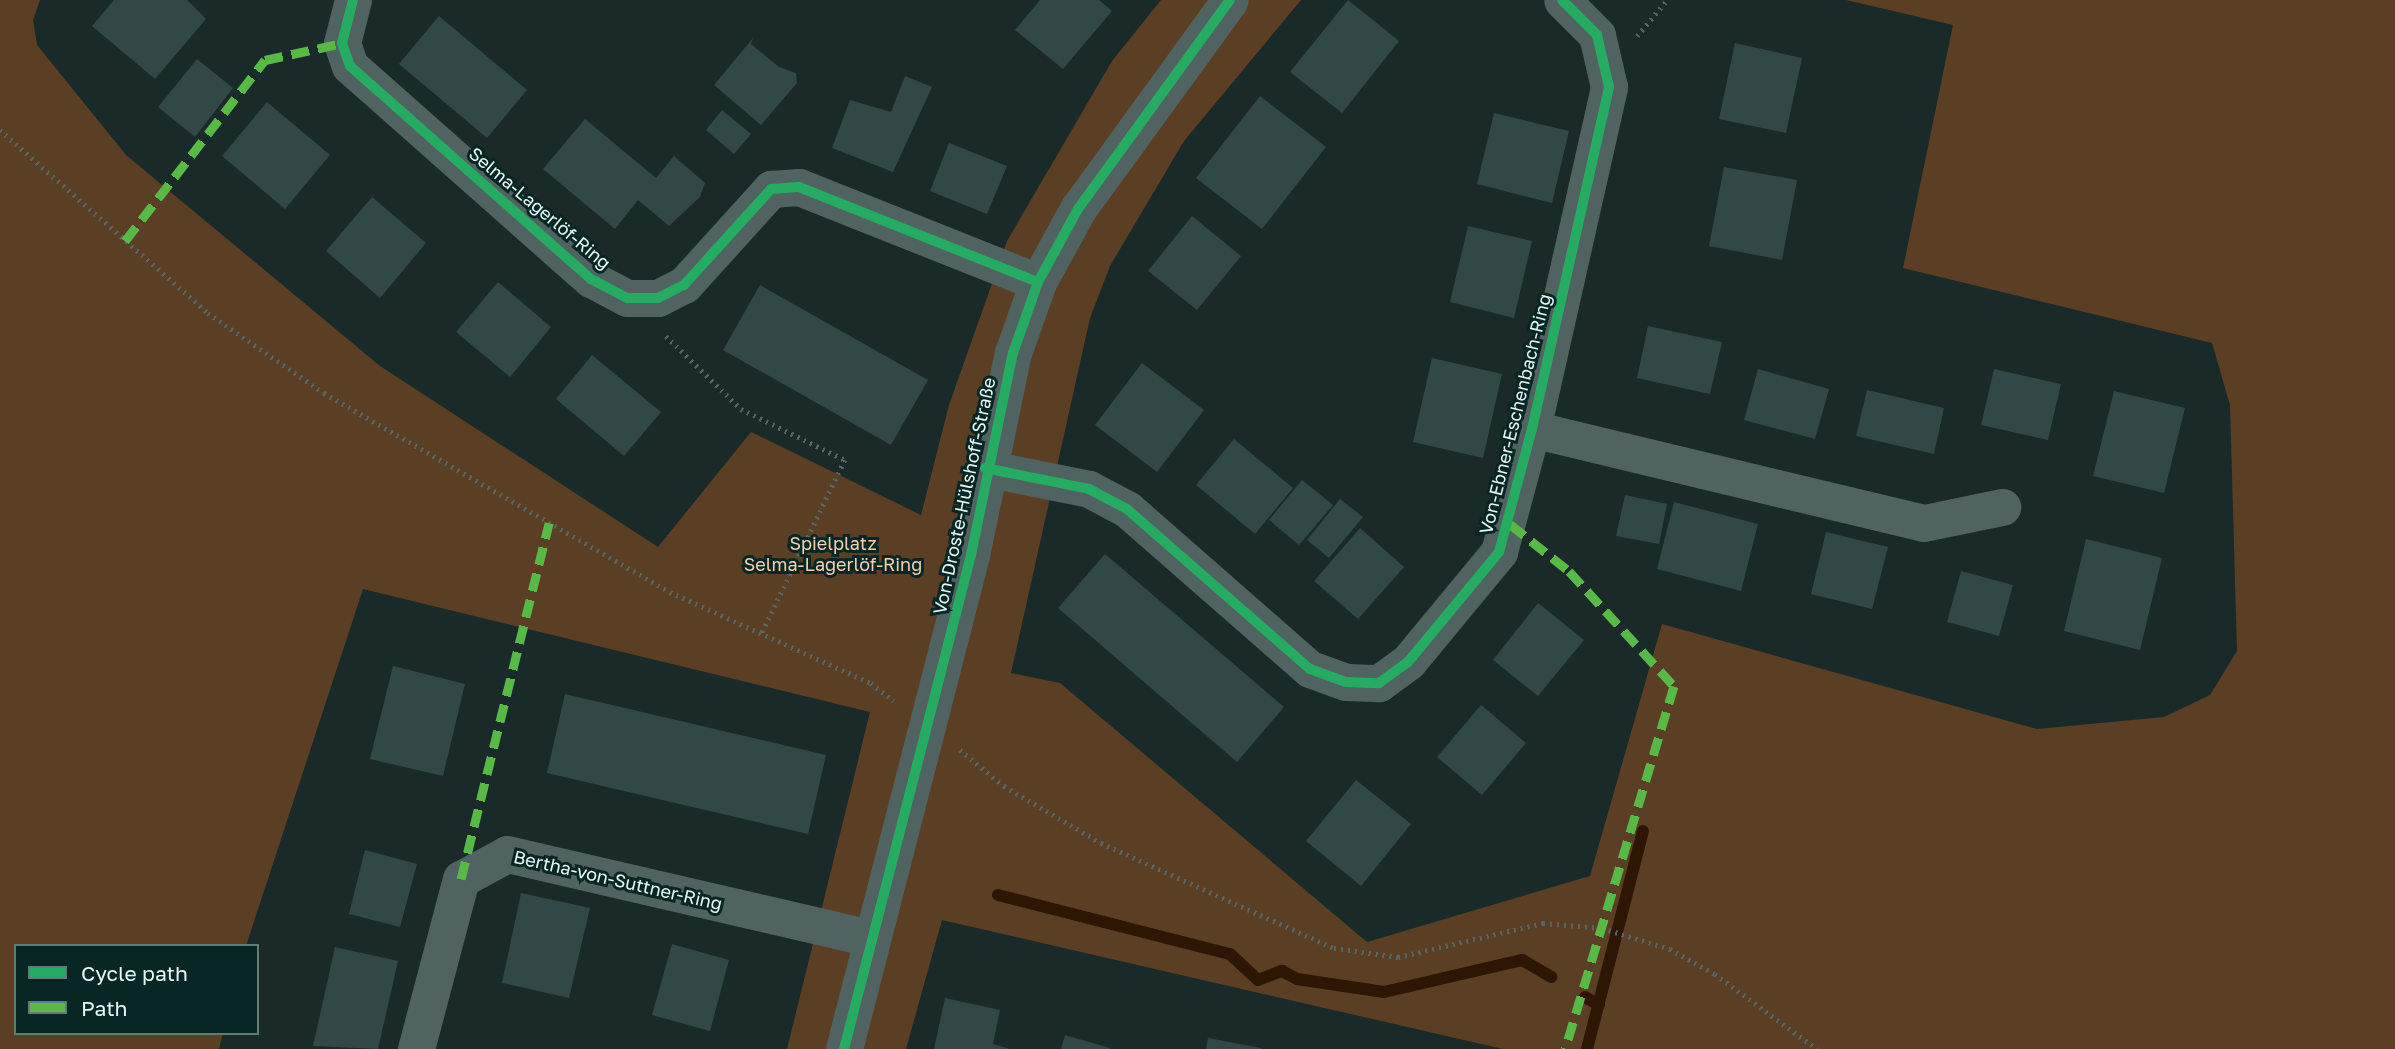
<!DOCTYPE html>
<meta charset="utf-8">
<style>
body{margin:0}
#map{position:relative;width:2395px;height:1049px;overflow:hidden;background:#1a2a28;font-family:"Golos Text",sans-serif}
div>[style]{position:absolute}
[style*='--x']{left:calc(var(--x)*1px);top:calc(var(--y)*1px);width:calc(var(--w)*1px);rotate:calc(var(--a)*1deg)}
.green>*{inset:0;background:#5a3f24}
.stream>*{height:12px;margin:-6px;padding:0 6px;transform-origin:6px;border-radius:6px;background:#2d1604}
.building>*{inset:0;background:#314846}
.path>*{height:4.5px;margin-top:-2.25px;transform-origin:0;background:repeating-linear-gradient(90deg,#576664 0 2px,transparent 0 7px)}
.minor>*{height:37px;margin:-18.5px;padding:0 18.5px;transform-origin:18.5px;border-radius:18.5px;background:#506360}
.quiet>*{height:9px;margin-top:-4.5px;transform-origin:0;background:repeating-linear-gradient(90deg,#58b947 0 18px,transparent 0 27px)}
.cycleway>*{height:10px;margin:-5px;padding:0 5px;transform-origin:5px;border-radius:5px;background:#26ab63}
span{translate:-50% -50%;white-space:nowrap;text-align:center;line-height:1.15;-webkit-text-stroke:6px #082724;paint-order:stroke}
.street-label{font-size:18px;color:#e7f9f6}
.park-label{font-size:18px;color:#f7d0b0}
.legend{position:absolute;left:14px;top:944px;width:245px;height:91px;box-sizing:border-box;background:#082724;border:2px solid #617b78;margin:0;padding:9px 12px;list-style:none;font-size:21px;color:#e7f9f6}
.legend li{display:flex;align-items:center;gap:14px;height:35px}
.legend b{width:35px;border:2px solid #617b78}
</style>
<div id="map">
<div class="green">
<div style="clip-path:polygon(0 0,40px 0,33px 20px,37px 45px,126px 155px,380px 366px,658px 547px,751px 432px,921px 515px,949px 405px,1007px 241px,1112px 61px,1161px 0,1301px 0,1184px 141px,1110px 266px,1090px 318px,1011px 673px,1060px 683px,1367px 942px,1590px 876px,1662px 624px,2037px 729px,2164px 717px,2210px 695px,2237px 651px,2230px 405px,2212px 343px,1903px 268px,1953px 25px,1846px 0,2395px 0,2395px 1049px,1503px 1049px,942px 920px,906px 1049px,787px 1049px,870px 712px,363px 589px,246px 946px,16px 946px,16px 1033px,223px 1033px,219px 1049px,0 1049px)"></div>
</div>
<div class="stream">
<div style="--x:998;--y:895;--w:239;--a:14.3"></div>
<div style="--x:1230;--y:954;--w:38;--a:43"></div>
<div style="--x:1258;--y:980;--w:26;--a:-21"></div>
<div style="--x:1282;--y:971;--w:17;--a:28"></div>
<div style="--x:1297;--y:979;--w:88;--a:8.5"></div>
<div style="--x:1384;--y:992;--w:142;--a:-13.1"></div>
<div style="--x:1522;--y:960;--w:34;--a:30"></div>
<div style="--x:1585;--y:997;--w:16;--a:30"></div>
<div style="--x:1587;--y:1049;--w:225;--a:-75.6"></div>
</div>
<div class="building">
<div style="clip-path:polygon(114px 0,187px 0,206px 19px,155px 79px,92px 26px)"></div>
<div style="clip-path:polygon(1040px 0,1099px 0,1112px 11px,1063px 69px,1015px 30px)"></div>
<div style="clip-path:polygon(1348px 0,1399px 41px,1342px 113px,1290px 72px)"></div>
<div style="clip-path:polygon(439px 16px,527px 90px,487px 138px,399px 64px)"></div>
<div style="clip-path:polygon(753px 38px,751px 44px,779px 67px,796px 73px,797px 83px,761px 125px,714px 85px)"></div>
<div style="clip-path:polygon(1735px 43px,1802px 58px,1786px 133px,1719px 119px)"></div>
<div style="clip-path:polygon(197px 59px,233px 88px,195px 137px,158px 107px)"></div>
<div style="clip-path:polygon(905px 76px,932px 87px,893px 172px,832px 148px,850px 100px,891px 112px)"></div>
<div style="clip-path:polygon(1260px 96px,1326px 147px,1262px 229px,1196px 178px)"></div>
<div style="clip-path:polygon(267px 102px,330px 155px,285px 209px,222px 156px)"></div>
<div style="clip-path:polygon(722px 110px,751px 134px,734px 154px,706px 130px)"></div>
<div style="clip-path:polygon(1494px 113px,1569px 131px,1552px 203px,1477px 184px)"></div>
<div style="clip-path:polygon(585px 119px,656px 178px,674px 156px,705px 183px,700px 197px,669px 226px,638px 200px,615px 229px,543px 169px)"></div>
<div style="clip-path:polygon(949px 143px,1007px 166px,987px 214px,930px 191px)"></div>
<div style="clip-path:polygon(1724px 167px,1797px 180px,1782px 260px,1709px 246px)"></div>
<div style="clip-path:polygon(372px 197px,426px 243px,380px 298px,326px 251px)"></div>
<div style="clip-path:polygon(1192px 216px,1241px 256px,1197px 310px,1148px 271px)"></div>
<div style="clip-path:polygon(1468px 226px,1532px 241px,1514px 318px,1450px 302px)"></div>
<div style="clip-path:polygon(498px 282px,551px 327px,510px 377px,456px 332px)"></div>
<div style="clip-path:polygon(760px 285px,928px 380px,891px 445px,723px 350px)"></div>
<div style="clip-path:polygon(1648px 326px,1722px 342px,1710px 394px,1637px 378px)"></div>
<div style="clip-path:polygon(592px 355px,661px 412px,624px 456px,556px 399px)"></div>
<div style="clip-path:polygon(1432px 358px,1502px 374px,1483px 458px,1413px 442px)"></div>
<div style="clip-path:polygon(1142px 363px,1204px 410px,1157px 472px,1095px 425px)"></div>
<div style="clip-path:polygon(1758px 369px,1829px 389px,1815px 439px,1744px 420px)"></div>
<div style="clip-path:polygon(1994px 369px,2061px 384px,2048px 440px,1981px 425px)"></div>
<div style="clip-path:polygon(1867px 390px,1944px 408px,1934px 454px,1856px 436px)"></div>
<div style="clip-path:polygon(2114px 391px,2185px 408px,2164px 493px,2093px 476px)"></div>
<div style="clip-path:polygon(1234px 439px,1293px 488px,1255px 534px,1196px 485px)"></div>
<div style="clip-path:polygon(1302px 480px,1333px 505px,1299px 545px,1269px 520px)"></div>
<div style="clip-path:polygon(1625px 495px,1667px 504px,1659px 544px,1616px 536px)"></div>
<div style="clip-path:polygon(1340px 499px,1363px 517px,1329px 558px,1307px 540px)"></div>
<div style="clip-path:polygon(1674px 502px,1758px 524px,1741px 591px,1657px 569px)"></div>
<div style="clip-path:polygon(1360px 528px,1404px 567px,1358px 619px,1314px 581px)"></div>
<div style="clip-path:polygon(1826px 532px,1888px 547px,1872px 609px,1811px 594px)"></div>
<div style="clip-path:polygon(2086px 539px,2162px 558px,2140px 650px,2064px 631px)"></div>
<div style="clip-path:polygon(1105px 554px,1284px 707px,1237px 762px,1058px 608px)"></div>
<div style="clip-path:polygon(1961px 571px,2013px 585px,1999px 636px,1947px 622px)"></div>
<div style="clip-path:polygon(1538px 603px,1584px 640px,1538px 696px,1493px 660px)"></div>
<div style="clip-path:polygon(393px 666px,465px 684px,443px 776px,370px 759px)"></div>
<div style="clip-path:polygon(565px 694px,826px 755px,808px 834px,547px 773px)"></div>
<div style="clip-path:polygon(1481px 705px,1526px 743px,1482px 795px,1437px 757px)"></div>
<div style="clip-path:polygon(1356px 780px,1411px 824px,1361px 886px,1306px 841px)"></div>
<div style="clip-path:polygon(365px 850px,417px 864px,400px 927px,349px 914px)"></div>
<div style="clip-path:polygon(521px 893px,590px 908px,569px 998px,502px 983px)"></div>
<div style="clip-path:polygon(672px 944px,729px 960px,710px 1031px,652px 1015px)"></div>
<div style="clip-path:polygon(335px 947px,398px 961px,378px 1049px,313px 1046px)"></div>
<div style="clip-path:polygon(945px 998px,1000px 1010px,993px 1044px,1010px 1049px,934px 1049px)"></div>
<div style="clip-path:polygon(1065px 1035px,1110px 1048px,1110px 1049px,1061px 1049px)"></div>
<div style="clip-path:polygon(1208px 1038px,1261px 1048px,1261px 1049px,1206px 1049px)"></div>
</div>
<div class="path">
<div style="--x:1637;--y:36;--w:47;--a:-50.2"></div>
<div style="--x:0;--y:130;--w:277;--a:41.3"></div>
<div style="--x:208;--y:313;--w:141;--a:34.6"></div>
<div style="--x:324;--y:393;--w:399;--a:29.9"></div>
<div style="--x:670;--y:592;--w:221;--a:24.4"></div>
<div style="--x:871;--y:683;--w:29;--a:38"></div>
<div style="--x:666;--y:336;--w:105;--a:44.2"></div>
<div style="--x:741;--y:409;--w:116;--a:26.1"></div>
<div style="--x:845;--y:460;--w:192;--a:115.6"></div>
<div style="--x:960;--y:750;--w:57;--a:39.3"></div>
<div style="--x:1004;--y:786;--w:113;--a:30.4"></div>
<div style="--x:1101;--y:843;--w:256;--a:24.3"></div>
<div style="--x:1334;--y:948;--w:65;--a:8"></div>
<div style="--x:1398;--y:957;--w:149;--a:-13.2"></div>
<div style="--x:1543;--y:923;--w:59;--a:4.8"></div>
<div style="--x:1602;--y:928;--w:71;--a:17.2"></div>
<div style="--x:1670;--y:949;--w:51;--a:29.1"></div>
<div style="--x:1715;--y:974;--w:127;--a:36.3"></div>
</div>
<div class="minor">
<div style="--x:353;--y:0;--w:44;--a:104.3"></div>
<div style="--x:342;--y:43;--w:24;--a:71"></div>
<div style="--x:350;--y:66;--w:322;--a:41.5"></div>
<div style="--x:591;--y:279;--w:41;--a:27.8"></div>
<div style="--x:627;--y:298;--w:31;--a:0"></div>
<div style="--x:658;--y:298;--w:29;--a:-27"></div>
<div style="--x:684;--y:285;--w:130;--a:-47.8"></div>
<div style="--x:771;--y:189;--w:28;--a:-4"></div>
<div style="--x:799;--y:187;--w:257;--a:21.7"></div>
<div style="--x:1532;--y:429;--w:403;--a:13.5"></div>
<div style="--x:1924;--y:523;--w:80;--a:-11.6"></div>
<div style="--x:985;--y:468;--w:106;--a:11.4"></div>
<div style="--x:1089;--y:489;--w:43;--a:27.8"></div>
<div style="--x:1127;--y:509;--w:243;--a:41.2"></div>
<div style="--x:1310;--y:669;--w:38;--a:20"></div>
<div style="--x:1346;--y:682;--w:33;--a:2"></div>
<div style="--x:1379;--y:683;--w:36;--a:-36"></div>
<div style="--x:1408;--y:662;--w:143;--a:-50.4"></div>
<div style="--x:1499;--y:552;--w:127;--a:-75"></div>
<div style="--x:1532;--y:429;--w:351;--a:-77.3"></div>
<div style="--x:1609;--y:87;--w:53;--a:-103"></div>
<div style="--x:1597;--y:35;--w:49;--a:-135"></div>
<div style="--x:416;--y:1049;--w:176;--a:-75.2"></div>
<div style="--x:461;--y:879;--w:52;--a:-28.5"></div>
<div style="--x:507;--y:854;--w:373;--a:13"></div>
<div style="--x:844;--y:1049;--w:510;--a:-75.58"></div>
<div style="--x:971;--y:555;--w:206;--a:-78.3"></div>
<div style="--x:1013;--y:353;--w:75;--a:-70.6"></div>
<div style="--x:1038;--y:282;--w:83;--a:-61.3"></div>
<div style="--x:1078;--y:209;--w:258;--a:-54"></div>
</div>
<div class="quiet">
<div style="--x:125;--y:241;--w:229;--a:-52.3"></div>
<div style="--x:265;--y:60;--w:79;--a:-12.4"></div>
<div style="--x:1510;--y:524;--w:75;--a:38.5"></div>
<div style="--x:1569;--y:571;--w:156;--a:47.6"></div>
<div style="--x:1674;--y:686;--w:379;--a:106.7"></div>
<div style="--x:461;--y:879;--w:367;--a:-76.1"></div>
</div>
<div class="cycleway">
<div style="--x:353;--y:0;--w:44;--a:104.3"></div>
<div style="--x:342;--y:43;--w:24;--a:71"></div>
<div style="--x:350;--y:66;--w:322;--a:41.5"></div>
<div style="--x:591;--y:279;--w:41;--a:27.8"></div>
<div style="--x:627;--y:298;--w:31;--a:0"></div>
<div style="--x:658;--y:298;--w:29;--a:-27"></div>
<div style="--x:684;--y:285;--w:130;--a:-47.8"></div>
<div style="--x:771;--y:189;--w:28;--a:-4"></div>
<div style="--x:799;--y:187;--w:257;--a:21.7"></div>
<div style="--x:985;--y:468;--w:106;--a:11.4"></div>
<div style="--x:1089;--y:489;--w:43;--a:27.8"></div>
<div style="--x:1127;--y:509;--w:243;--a:41.2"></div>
<div style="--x:1310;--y:669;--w:38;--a:20"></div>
<div style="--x:1346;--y:682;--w:33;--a:2"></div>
<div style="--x:1379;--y:683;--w:36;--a:-36"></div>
<div style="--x:1408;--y:662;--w:143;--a:-50.4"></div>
<div style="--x:1499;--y:552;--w:127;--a:-75"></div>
<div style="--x:1532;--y:429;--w:351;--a:-77.3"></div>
<div style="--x:1609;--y:87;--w:53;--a:-103"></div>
<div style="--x:1597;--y:35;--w:49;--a:-135"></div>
<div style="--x:844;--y:1049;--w:510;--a:-75.58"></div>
<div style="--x:971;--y:555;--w:206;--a:-78.3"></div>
<div style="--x:1013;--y:353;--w:75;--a:-70.6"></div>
<div style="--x:1038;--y:282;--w:83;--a:-61.3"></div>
<div style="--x:1078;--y:209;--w:258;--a:-54"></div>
</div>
<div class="street-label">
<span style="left:540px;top:208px;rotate:40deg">Selma-Lagerlöf-Ring</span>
<span style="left:1515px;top:414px;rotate:-76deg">Von-Ebner-Eschenbach-Ring</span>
<span style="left:964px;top:496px;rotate:-78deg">Von-Droste-Hülshoff-Straße</span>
<span style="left:618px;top:880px;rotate:13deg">Bertha-von-Suttner-Ring</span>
</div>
<div class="park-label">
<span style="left:833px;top:554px">Spielplatz<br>Selma-Lagerlöf-Ring</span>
</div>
<ul class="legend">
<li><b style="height:9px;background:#26ab63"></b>Cycle path</li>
<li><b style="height:9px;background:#58b947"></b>Path</li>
</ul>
</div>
